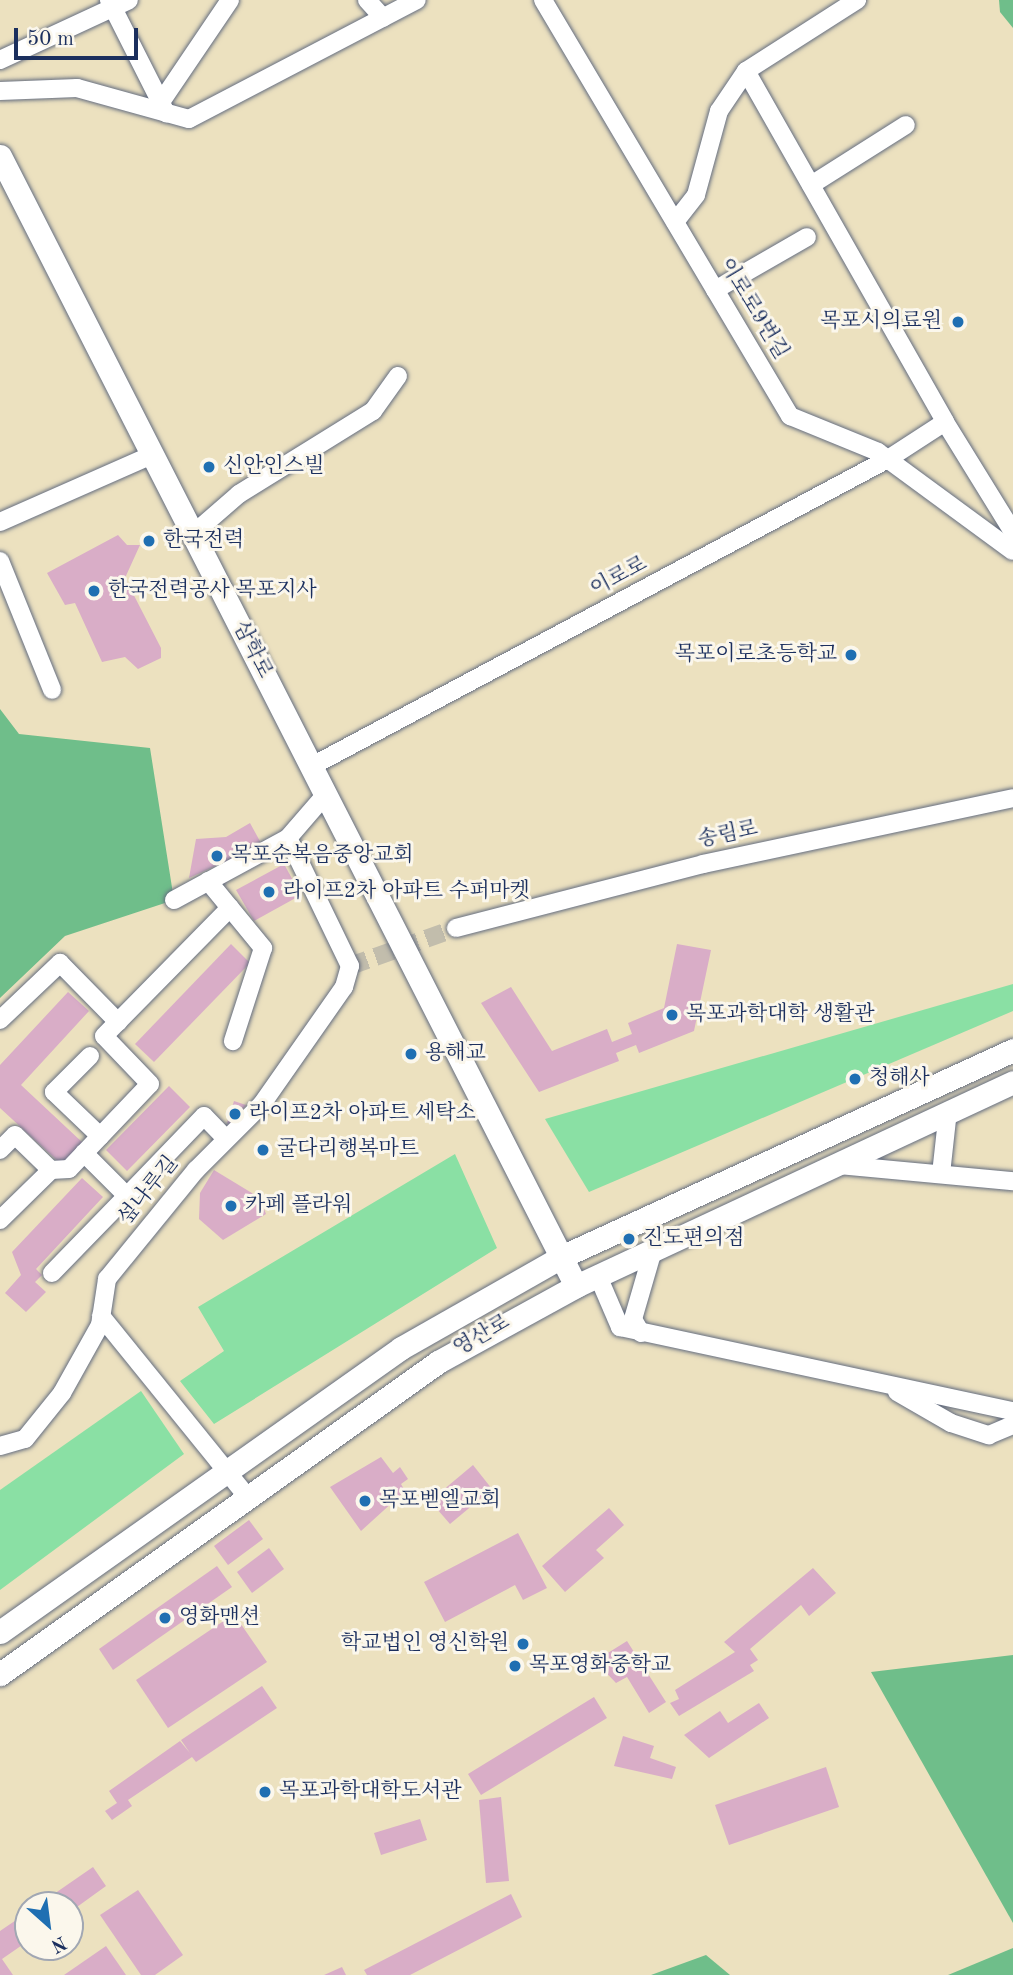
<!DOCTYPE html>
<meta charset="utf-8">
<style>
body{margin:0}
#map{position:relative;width:1013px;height:1975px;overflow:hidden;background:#ece1bf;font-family:"Old Standard TT","Noto Serif KR",serif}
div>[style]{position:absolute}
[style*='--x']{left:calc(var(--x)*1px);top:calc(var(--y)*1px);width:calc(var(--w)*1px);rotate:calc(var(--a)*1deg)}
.green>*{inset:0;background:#8ae0a4}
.forest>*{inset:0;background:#6fbe8a}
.building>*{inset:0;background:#d9adc7}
.minor-tunnel>*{height:18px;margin-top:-9px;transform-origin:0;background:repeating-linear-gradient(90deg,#c2bdac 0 18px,transparent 0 27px)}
.roads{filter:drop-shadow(0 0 2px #646d80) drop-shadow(0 0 2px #646d80)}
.minor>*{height:18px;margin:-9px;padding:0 9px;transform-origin:9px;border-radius:9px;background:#fff}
.tertiary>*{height:23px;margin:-11.5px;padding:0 11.5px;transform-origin:11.5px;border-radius:11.5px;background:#fff}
.dots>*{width:19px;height:19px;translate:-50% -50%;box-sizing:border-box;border:4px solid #fbf7ec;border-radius:50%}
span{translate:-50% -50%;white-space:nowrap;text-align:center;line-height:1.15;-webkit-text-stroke:6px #fbf7ec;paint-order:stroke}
.street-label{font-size:21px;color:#1b2f5e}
.poi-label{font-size:21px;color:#1b2f5e}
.right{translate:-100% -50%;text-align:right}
.left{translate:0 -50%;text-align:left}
.north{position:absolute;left:14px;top:1891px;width:70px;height:70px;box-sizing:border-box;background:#fbf7ec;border:2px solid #a1a7b3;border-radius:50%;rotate:152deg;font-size:19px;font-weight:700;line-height:28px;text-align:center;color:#1b2f5e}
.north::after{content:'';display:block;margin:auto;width:24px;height:32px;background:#1f6fb2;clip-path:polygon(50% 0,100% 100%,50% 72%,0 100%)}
.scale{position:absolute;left:14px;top:28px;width:124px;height:32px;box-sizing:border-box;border:4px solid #1b2f5e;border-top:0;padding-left:9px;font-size:21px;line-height:24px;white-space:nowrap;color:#1b2f5e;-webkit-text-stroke:5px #fbf7ec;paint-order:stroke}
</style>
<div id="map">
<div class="green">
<div style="clip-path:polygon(1013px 984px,1013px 1011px,589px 1192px,545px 1119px)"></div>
<div style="clip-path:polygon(455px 1154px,497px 1248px,214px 1424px,180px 1381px,224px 1351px,198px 1307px)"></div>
<div style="clip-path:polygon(141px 1391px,184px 1454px,0 1590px,0 1490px)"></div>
</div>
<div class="forest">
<div style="clip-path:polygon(999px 0,1013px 0,1013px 28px,1000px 12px)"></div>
<div style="clip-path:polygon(0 709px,19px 734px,150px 748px,174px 900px,65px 936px,0 998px)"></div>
<div style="clip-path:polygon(1013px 1655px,1013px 1923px,871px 1672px)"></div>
<div style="clip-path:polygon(1013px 1948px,1013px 1975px,948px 1975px)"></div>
<div style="clip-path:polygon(706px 1955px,730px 1975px,651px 1975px)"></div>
</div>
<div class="building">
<div style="clip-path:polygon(118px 535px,127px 545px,140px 545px,125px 578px,161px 648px,161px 658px,138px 669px,125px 657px,102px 662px,75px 603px,65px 605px,47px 573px)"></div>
<div style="clip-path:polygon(250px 823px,262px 845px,189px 878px,196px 839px,226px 837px)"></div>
<div style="clip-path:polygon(284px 864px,301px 895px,254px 921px,236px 890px)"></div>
<div style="clip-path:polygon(231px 944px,250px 963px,154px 1062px,135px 1044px)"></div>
<div style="clip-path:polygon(677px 944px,711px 950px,694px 1031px,639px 1053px,636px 1045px,616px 1053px,619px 1061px,539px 1092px,481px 1003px,511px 987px,552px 1051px,607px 1029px,612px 1042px,632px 1034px,628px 1023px,664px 1008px)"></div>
<div style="clip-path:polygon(68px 992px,89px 1011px,21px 1085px,83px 1143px,62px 1165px,0 1108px,0 1065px)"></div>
<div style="clip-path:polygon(169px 1086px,190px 1107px,127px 1171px,106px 1150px)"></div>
<div style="clip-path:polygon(234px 1101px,246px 1105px,231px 1126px,227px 1123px)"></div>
<div style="clip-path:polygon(214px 1170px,260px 1198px,266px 1214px,223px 1240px,199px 1219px,200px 1193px)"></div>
<div style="clip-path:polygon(82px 1178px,103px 1197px,36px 1269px,42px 1275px,35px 1282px,46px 1292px,26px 1312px,5px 1293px,21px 1275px,12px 1252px)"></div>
<div style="clip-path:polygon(381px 1457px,393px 1473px,400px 1467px,408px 1479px,401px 1484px,405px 1491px,361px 1531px,330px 1487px)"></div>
<div style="clip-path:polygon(473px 1465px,492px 1489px,450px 1524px,430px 1501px)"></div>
<div style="clip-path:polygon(609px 1508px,624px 1525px,596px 1550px,604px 1558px,565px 1592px,542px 1566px)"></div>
<div style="clip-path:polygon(249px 1520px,263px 1539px,228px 1565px,214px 1546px)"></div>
<div style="clip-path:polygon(518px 1533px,547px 1588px,523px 1600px,515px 1585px,445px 1622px,424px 1582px)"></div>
<div style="clip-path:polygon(269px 1548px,284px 1569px,252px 1593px,237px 1572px)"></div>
<div style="clip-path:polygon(217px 1566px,232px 1587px,113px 1670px,99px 1649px)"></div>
<div style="clip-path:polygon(813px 1568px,836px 1593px,809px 1616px,801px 1605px,750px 1649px,758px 1660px,750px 1665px,754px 1671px,679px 1716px,670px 1703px,679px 1699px,675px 1690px,735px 1652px,724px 1642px)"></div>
<div style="clip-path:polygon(234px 1614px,267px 1662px,168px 1728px,136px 1680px)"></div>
<div style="clip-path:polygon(627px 1641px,666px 1702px,649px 1713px,627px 1677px,616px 1683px,595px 1661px)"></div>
<div style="clip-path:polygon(262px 1686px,277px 1708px,196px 1762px,192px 1757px,128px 1800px,132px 1806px,112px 1820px,105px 1811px,117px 1803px,109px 1791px,180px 1741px,190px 1753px,181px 1740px)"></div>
<div style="clip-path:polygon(594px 1697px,607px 1718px,481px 1795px,468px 1774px)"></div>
<div style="clip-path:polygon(759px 1703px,769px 1718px,709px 1758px,684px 1735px,720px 1711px,728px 1723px)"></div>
<div style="clip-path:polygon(623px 1736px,654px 1746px,650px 1758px,676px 1767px,672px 1779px,614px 1766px)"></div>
<div style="clip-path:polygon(826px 1767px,839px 1807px,729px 1845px,715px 1805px)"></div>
<div style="clip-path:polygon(501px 1797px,509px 1881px,486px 1883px,479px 1800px)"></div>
<div style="clip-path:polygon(420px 1819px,427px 1840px,381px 1855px,374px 1833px)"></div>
<div style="clip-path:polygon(93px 1867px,106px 1886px,70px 1912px,70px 1905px,38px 1905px)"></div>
<div style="clip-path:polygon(138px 1890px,183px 1955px,155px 1975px,141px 1975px,100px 1915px)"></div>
<div style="clip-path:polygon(511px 1894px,522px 1917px,410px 1975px,367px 1975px,364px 1970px)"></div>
<div style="clip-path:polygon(28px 1912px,28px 1941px,2px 1959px,13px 1975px,0 1975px,0 1931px)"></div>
<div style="clip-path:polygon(106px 1946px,126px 1975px,64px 1975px)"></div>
<div style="clip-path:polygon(342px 1967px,346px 1975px,324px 1975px)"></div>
</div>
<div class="minor-tunnel">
<div style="--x:350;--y:966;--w:113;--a:-19.7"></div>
</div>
<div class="roads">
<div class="minor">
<div style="--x:109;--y:0;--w:127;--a:63.2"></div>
<div style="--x:367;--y:0;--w:24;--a:48"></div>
<div style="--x:543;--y:0;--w:484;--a:59.3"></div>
<div style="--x:790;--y:416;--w:95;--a:22.2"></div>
<div style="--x:878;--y:452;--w:167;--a:36.3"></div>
<div style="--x:0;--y:60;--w:142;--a:-24.9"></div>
<div style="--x:746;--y:71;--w:403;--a:60.4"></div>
<div style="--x:0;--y:91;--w:77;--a:-2.2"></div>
<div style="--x:77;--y:88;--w:116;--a:15.5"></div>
<div style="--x:189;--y:119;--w:257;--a:-27.6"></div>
<div style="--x:161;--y:102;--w:123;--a:-55.9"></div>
<div style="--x:811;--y:185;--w:112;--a:-32.3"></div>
<div style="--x:675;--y:222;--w:34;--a:-52"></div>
<div style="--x:696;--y:195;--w:87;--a:-74.7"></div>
<div style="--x:719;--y:111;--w:48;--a:-56"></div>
<div style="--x:746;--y:71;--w:132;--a:-32.6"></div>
<div style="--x:715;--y:290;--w:106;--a:-29.9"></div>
<div style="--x:0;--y:522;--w:166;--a:-23.8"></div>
<div style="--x:193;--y:534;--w:61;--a:-41"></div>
<div style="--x:239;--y:494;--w:158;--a:-31.8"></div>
<div style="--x:373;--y:411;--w:43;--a:-54.5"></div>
<div style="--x:0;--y:561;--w:139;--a:68"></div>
<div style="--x:312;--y:766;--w:653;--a:-28.06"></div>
<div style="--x:888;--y:459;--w:68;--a:-33"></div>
<div style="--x:945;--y:422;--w:129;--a:58.3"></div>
<div style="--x:208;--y:881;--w:87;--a:50.6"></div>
<div style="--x:263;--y:948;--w:98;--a:107.9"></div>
<div style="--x:174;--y:900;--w:130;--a:-28.5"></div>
<div style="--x:456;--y:928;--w:255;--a:-14.5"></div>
<div style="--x:703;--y:864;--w:317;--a:-12"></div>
<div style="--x:0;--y:1020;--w:83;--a:-43.5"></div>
<div style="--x:60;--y:963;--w:83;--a:45.5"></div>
<div style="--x:90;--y:1056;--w:51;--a:135"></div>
<div style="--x:54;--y:1092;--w:64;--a:43.7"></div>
<div style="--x:0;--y:1150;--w:21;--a:-45"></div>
<div style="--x:15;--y:1135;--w:50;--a:44.2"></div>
<div style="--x:839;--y:1165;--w:175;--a:5.3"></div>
<div style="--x:941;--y:1174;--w:63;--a:-83.7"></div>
<div style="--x:127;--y:1196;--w:111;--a:-46.1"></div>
<div style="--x:204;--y:1116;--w:32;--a:46"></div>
<div style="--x:0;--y:1220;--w:71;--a:-44.4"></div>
<div style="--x:51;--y:1170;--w:18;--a:-3"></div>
<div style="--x:69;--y:1169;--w:117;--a:-46.4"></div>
<div style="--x:150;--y:1084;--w:66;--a:-133.8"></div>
<div style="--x:104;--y:1036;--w:180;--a:-45.5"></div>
<div style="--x:52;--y:1273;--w:107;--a:-45.8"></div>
<div style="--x:127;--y:1196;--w:61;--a:-135"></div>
<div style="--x:598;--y:1276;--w:56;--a:66.7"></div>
<div style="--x:620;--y:1327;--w:402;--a:12.1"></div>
<div style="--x:101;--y:1316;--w:232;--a:51"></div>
<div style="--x:641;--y:1333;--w:16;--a:-120"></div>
<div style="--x:633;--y:1319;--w:72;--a:-73.8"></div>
<div style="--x:897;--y:1392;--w:62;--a:29.9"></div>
<div style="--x:951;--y:1423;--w:40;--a:18"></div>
<div style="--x:989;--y:1435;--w:26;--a:-23"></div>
<div style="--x:0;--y:1446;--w:26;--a:-16"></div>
<div style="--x:25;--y:1439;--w:59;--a:-51.2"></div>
<div style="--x:62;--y:1393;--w:78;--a:-60.8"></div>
<div style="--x:100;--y:1325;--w:47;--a:-81.3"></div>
<div style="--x:107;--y:1279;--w:141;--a:-50.8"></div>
<div style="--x:196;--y:1170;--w:93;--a:-45"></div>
<div style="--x:262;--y:1104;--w:143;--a:-55"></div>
<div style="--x:344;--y:987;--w:22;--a:-74"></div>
<div style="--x:350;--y:966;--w:142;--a:-115.8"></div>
<div style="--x:288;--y:838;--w:58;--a:-49.2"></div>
</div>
<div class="tertiary">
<div style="--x:0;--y:156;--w:1268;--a:62.99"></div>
<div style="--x:0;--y:1632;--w:491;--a:-35.3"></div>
<div style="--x:401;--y:1348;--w:184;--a:-29.6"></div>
<div style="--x:561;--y:1257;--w:497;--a:-24.6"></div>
<div style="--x:0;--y:1674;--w:538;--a:-35.46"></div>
<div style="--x:438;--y:1362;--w:158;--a:-28.8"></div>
<div style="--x:576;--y:1286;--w:482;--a:-25"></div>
</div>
</div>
<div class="dots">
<div style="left:958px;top:322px;background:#1f6fb2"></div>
<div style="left:209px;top:467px;background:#1f6fb2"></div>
<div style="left:149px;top:541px;background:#1f6fb2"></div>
<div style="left:94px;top:591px;background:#1f6fb2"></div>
<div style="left:851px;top:655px;background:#1f6fb2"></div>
<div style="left:217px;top:856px;background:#1f6fb2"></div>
<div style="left:269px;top:892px;background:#1f6fb2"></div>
<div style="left:672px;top:1015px;background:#1f6fb2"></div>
<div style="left:411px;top:1054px;background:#1f6fb2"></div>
<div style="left:855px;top:1079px;background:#1f6fb2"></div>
<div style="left:235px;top:1114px;background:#1f6fb2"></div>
<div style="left:263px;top:1150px;background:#1f6fb2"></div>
<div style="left:231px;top:1206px;background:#1f6fb2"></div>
<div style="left:629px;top:1239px;background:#1f6fb2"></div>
<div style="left:365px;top:1501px;background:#1f6fb2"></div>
<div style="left:165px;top:1618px;background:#1f6fb2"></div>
<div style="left:523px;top:1644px;background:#1f6fb2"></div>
<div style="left:515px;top:1666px;background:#1f6fb2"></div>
<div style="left:265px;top:1792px;background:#1f6fb2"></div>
</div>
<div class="street-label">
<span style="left:753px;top:309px;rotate:59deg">이로로9번길</span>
<span style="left:619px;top:577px;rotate:-28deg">이로로</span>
<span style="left:252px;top:650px;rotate:63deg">삼학로</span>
<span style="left:728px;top:835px;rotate:-12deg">송림로</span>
<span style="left:149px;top:1191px;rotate:-51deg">섶나루길</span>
<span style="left:482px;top:1336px;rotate:-30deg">영산로</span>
</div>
<div class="poi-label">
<span class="right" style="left:942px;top:322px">목포시의료원</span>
<span class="left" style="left:223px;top:467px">신안인스빌</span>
<span class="left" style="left:163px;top:541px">한국전력</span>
<span class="left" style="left:108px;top:591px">한국전력공사 목포지사</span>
<span class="right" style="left:837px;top:655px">목포이로초등학교</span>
<span class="left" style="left:231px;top:856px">목포순복음중앙교회</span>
<span class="left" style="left:283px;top:892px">라이프2차 아파트 수퍼마켓</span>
<span class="left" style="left:686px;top:1015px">목포과학대학 생활관</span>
<span class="left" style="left:425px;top:1054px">용해교</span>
<span class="left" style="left:869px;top:1079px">청해사</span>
<span class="left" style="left:249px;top:1114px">라이프2차 아파트 세탁소</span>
<span class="left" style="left:277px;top:1150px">굴다리행복마트</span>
<span class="left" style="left:245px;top:1206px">카페 플라워</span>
<span class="left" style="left:643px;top:1239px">진도편의점</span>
<span class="left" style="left:379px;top:1501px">목포벧엘교회</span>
<span class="left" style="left:179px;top:1618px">영화맨션</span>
<span class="right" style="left:509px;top:1644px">학교법인 영신학원</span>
<span class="left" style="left:529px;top:1666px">목포영화중학교</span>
<span class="left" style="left:279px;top:1792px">목포과학대학도서관</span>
</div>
<div class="north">N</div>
<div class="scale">50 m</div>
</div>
